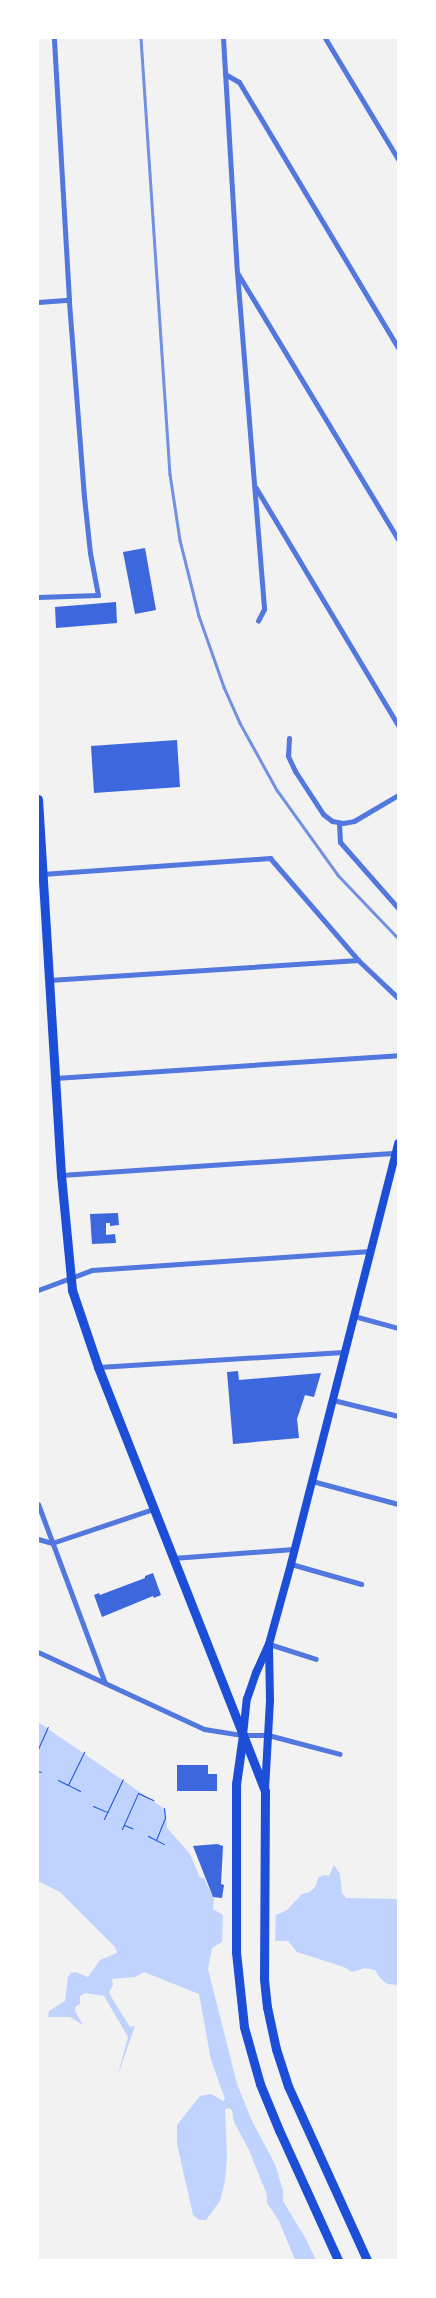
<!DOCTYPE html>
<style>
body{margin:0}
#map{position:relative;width:436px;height:2298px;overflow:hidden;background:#f2f2f2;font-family:"DM Sans",sans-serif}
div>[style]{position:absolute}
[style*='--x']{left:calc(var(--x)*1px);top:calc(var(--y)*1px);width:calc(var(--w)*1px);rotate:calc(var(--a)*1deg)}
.water>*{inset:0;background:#bfd3fe}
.pier>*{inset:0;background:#f2f2f2}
.building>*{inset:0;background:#3d67dc}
.path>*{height:1px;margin:-0.5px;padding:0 0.5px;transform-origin:0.5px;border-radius:0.5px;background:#1d4ed8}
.minor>*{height:5px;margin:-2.5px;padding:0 2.5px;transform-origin:2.5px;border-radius:2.5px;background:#5277de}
.secondary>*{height:8px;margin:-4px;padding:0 4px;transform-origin:4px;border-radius:4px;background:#1d4ed8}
.primary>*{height:9px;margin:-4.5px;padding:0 4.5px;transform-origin:4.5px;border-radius:4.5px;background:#1d4ed8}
.rail>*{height:2.5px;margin:-1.25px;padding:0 1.25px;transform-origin:1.25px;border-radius:1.25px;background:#7290e2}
span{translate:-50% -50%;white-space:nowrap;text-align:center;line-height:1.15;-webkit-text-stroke:5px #fff;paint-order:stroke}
.frame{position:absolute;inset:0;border:39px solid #fff;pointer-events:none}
</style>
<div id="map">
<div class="water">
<div style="clip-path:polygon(38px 1722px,166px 1810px,167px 1828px,190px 1854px,200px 1878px,203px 1877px,214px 1899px,213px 1909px,223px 1915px,274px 1916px,287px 1910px,302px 1894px,310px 1892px,316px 1886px,318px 1878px,324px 1875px,329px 1876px,334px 1865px,340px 1874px,342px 1893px,346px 1898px,397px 1899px,398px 1902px,398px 1985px,387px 1984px,380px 1978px,375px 1970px,365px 1968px,352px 1972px,344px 1967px,297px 1952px,288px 1941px,225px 1940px,212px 1948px,208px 1969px,237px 2084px,252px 2121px,275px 2164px,283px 2190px,283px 2201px,306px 2239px,316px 2260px,295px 2260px,279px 2221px,267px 2203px,267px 2195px,249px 2150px,234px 2122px,232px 2110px,229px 2108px,225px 2109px,227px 2157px,225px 2181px,220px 2201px,206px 2220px,199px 2220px,193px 2215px,177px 2144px,177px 2125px,200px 2096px,211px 2094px,223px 2101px,225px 2099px,211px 2060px,199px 1994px,144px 1972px,135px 1977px,112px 1979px,113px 1985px,109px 1992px,113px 2000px,130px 2027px,135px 2026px,117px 2077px,128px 2037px,104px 1996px,85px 1993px,80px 1996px,80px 2004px,76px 2006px,75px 2011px,83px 2025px,70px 2017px,48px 2017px,49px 2011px,65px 2001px,68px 1977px,71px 1973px,75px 1972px,88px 1977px,100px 1960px,117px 1953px,115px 1947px,60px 1892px,38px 1881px)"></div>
</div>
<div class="pier">
<div style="clip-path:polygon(223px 1912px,276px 1912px,275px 1944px,226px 1943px,222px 1945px)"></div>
</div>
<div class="building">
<div style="clip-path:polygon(145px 548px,156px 610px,135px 614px,123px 552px)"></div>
<div style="clip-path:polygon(116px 602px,117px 623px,56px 628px,55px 607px)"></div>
<div style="clip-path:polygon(177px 740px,180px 787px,94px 793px,91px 746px)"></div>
<div style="clip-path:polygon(118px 1213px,119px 1225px,110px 1226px,110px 1223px,106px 1223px,106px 1235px,115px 1234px,116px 1243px,92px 1244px,90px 1214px)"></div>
<div style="clip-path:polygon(238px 1371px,239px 1380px,321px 1373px,314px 1397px,305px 1395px,297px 1419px,299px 1438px,233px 1444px,227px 1372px)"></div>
<div style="clip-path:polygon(153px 1573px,161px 1595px,154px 1598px,153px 1596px,102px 1617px,94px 1595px,99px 1593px,100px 1595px,145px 1578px,145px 1576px)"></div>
<div style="clip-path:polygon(177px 1765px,208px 1765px,208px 1774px,217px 1774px,217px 1791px,177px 1791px)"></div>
<div style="clip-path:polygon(217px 1844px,223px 1846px,221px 1884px,224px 1885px,222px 1898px,213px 1897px,193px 1846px)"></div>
</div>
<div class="path">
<div style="--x:38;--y:1749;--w:24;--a:-66"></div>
<div style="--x:38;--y:1771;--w:3;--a:18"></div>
<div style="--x:58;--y:1780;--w:11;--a:27"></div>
<div style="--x:80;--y:1791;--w:13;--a:-153"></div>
<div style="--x:68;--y:1785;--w:37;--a:-64"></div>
<div style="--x:93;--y:1806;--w:15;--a:23"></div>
<div style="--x:104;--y:1819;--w:44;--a:-64.6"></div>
<div style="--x:124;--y:1825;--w:9;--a:21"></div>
<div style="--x:122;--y:1829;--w:39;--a:-66"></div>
<div style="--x:138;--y:1793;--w:17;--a:25"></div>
<div style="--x:148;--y:1836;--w:18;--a:27"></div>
<div style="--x:156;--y:1840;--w:24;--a:-68"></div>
<div style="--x:165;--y:1818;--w:10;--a:-96"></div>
</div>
<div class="minor">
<div style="--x:223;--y:38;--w:234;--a:86.6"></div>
<div style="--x:237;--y:272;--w:338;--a:85.4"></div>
<div style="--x:264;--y:609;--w:13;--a:117"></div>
<div style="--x:325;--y:38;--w:141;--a:58.9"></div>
<div style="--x:225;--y:74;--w:16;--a:30"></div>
<div style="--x:239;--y:82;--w:310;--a:59.1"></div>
<div style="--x:238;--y:274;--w:310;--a:58.9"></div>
<div style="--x:38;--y:302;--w:31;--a:-4"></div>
<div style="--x:256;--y:488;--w:276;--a:59.1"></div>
<div style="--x:38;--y:597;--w:60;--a:-1.9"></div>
<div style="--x:98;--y:595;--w:43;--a:-100.8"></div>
<div style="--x:90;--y:553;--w:56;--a:-96.1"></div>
<div style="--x:84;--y:497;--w:198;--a:-94.4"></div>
<div style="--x:69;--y:300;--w:262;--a:-93.3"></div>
<div style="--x:289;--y:738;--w:18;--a:93"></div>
<div style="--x:288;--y:756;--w:17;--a:65"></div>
<div style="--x:295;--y:771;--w:51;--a:56.9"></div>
<div style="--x:323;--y:814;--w:11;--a:38"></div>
<div style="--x:332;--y:821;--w:11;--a:10"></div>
<div style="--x:343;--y:823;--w:11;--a:-10"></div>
<div style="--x:354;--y:821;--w:51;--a:-30.6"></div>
<div style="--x:339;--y:823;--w:19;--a:87"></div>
<div style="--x:340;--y:842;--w:88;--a:48.7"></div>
<div style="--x:38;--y:872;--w:4;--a:27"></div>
<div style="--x:42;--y:874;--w:229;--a:-4"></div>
<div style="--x:270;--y:858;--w:135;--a:49.2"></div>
<div style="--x:358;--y:960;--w:55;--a:43.5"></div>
<div style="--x:49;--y:980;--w:310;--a:-3.7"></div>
<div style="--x:55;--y:1078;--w:344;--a:-3.8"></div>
<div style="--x:61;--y:1175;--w:336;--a:-3.8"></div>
<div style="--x:38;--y:1290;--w:58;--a:-20.3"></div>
<div style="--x:92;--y:1270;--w:279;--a:-3.9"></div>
<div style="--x:354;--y:1316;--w:46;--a:15.3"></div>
<div style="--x:98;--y:1367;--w:246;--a:-3.5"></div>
<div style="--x:333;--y:1400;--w:67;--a:13.8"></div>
<div style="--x:312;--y:1481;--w:89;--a:15"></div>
<div style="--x:38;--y:1504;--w:191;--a:69.5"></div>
<div style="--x:38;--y:1539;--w:15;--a:16"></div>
<div style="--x:52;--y:1543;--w:107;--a:-18.6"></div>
<div style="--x:173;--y:1558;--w:121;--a:-4.3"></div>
<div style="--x:291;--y:1564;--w:73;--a:15.9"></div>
<div style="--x:269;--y:1644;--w:49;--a:17.7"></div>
<div style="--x:38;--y:1652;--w:183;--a:24.9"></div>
<div style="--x:204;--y:1729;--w:39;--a:9"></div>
<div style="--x:243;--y:1735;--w:25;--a:0"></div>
<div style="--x:268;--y:1735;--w:74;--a:14.8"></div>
</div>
<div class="secondary">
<div style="--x:243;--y:1735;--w:36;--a:-84"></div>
<div style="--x:247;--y:1699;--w:28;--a:-71"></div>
<div style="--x:256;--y:1673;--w:32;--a:-66"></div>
<div style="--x:269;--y:1644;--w:83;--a:-74.6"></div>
<div style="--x:291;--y:1564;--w:434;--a:-75.7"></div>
<div style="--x:265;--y:1790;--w:90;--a:-86.8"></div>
<div style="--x:270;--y:1700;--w:54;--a:-91.1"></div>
</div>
<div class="primary">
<div style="--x:38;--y:799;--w:377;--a:86.5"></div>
<div style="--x:61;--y:1175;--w:116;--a:84.5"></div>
<div style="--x:72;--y:1290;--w:81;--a:71.3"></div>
<div style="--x:98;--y:1367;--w:456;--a:68.5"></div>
<div style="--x:265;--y:1791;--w:188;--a:90.3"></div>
<div style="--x:264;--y:1979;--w:28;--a:84"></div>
<div style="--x:267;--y:2007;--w:43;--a:77.9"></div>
<div style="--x:276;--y:2049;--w:39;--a:72"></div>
<div style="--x:288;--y:2086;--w:191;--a:65.6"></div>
<div style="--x:243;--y:1735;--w:49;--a:98.1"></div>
<div style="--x:236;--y:1784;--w:168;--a:90"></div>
<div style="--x:236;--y:1952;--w:75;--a:83.9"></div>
<div style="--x:244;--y:2027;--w:59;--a:74.3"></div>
<div style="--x:260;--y:2084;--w:50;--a:67.6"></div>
<div style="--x:279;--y:2130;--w:143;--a:65.6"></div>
</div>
<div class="rail">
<div style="--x:141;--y:38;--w:437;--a:86.2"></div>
<div style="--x:170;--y:474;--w:67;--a:81.4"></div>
<div style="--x:180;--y:540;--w:78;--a:76"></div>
<div style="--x:199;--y:616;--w:75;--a:70.6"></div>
<div style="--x:224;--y:687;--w:39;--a:66"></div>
<div style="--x:240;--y:723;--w:77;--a:61.1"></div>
<div style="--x:277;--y:790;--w:105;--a:54.3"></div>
<div style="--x:338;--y:875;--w:87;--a:46.4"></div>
</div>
<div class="frame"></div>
</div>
